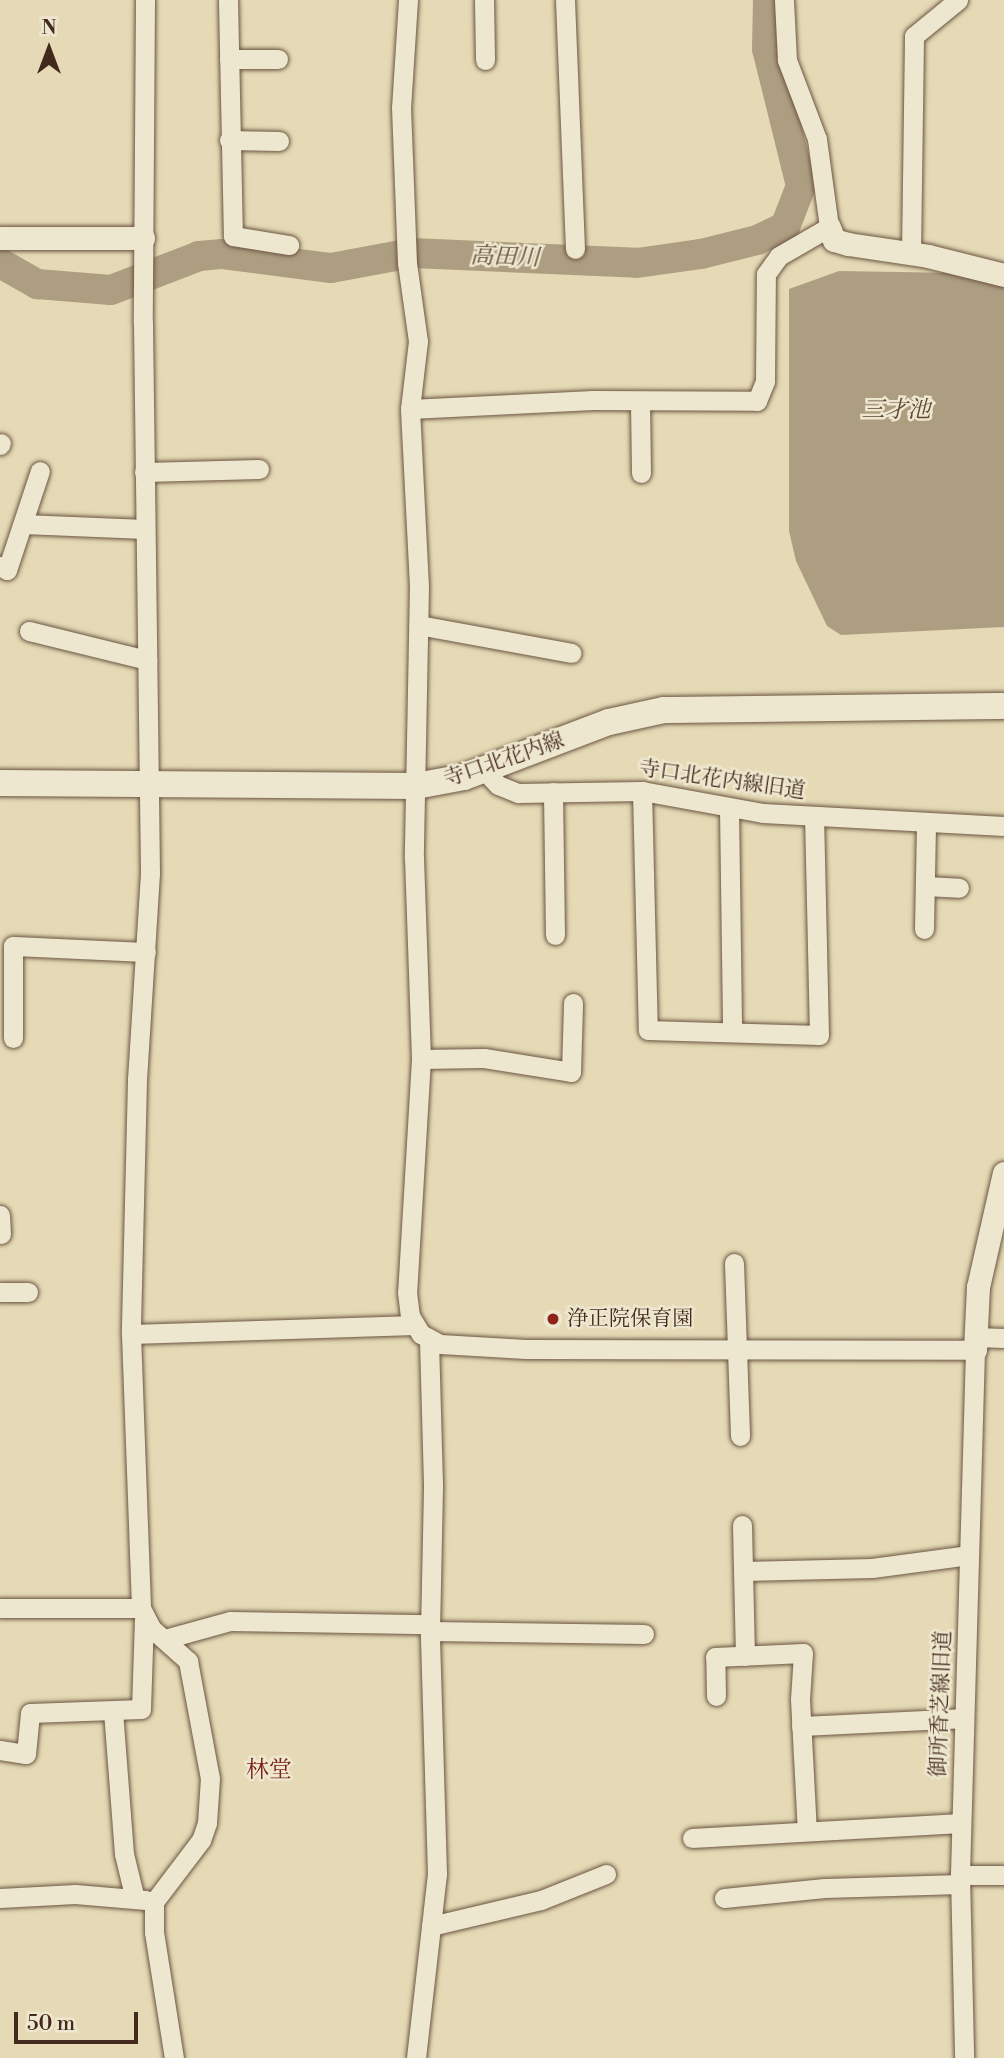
<!DOCTYPE html>
<meta charset="utf-8">
<style>
body{margin:0}
#map{position:relative;width:1004px;height:2058px;overflow:hidden;background:#e5dab5;font-family:"Libre Bodoni","Noto Serif JP",serif}
div>[style]{position:absolute}
[style*='--x']{left:calc(var(--x)*1px);top:calc(var(--y)*1px);width:calc(var(--w)*1px);rotate:calc(var(--a)*1deg)}
.water>*{inset:0;background:#ae9e81}
.river>*{height:30px;margin:-15px;padding:0 15px;transform-origin:15px;border-radius:15px;background:#ae9e81}
.roads{filter:drop-shadow(0 0 2px #6c5542) drop-shadow(0 0 2px #6c5542)}
.minor>*{height:19px;margin:-9.5px;padding:0 9.5px;transform-origin:9.5px;border-radius:9.5px;background:#eee7cf}
.tertiary>*{height:23px;margin:-11.5px;padding:0 11.5px;transform-origin:11.5px;border-radius:11.5px;background:#eee7cf}
.secondary>*{height:26px;margin:-13px;padding:0 13px;transform-origin:13px;border-radius:13px;background:#eee7cf}
.dots>*{width:19px;height:19px;translate:-50% -50%;box-sizing:border-box;border:4px solid #eee7cf;border-radius:50%}
span{translate:-50% -50%;white-space:nowrap;text-align:center;line-height:1.15;-webkit-text-stroke:5px #eee7cf;paint-order:stroke}
.street-label{font-size:21px;color:#43291c}
.poi-label{font-size:21px;color:#43291c}
.left{translate:0 -50%;text-align:left}
.water-label{font-size:23px;color:#5e4635;font-style:italic}
.neighbourhood-label{font-size:23px;color:#7a1f14}
.north{position:absolute;left:14px;top:14px;width:70px;height:70px;-webkit-text-stroke:5px #eee7cf;paint-order:stroke;rotate:0deg;font-size:19px;font-weight:700;line-height:28px;text-align:center;color:#43291c}
.north::after{content:'';display:block;margin:auto;width:24px;height:32px;background:#43291c;clip-path:polygon(50% 0,100% 100%,50% 72%,0 100%)}
.scale{position:absolute;left:14px;top:2012px;width:124px;height:32px;box-sizing:border-box;border:4px solid #43291c;border-top:0;padding-left:9px;font-size:21px;line-height:24px;white-space:nowrap;color:#43291c;-webkit-text-stroke:5px #eee7cf;paint-order:stroke}
</style>
<div id="map">
<div class="water">
<div style="clip-path:polygon(839px 271px,956px 273px,1004px 287px,1004px 627px,841px 635px,827px 626px,796px 561px,789px 531px,789px 289px)"></div>
</div>
<div class="river">
<div style="--x:0;--y:263;--w:43;--a:29.6"></div>
<div style="--x:37;--y:284;--w:74;--a:4.6"></div>
<div style="--x:111;--y:290;--w:94;--a:-21.1"></div>
<div style="--x:199;--y:256;--w:24;--a:-5"></div>
<div style="--x:223;--y:254;--w:109;--a:7.4"></div>
<div style="--x:331;--y:268;--w:82;--a:-10.5"></div>
<div style="--x:412;--y:253;--w:225;--a:2.5"></div>
<div style="--x:637;--y:263;--w:65;--a:-8"></div>
<div style="--x:701;--y:254;--w:58;--a:-14"></div>
<div style="--x:757;--y:240;--w:31;--a:-25"></div>
<div style="--x:785;--y:227;--w:44;--a:-68.7"></div>
<div style="--x:801;--y:186;--w:141;--a:-103.9"></div>
<div style="--x:767;--y:49;--w:49;--a:-88.8"></div>
</div>
<div class="roads">
<div class="minor">
<div style="--x:145;--y:0;--w:323;--a:90.4"></div>
<div style="--x:143;--y:323;--w:550;--a:89.27"></div>
<div style="--x:150;--y:873;--w:207;--a:93.6"></div>
<div style="--x:137;--y:1080;--w:254;--a:91.4"></div>
<div style="--x:131;--y:1334;--w:274;--a:87.9"></div>
<div style="--x:141;--y:1608;--w:22;--a:63"></div>
<div style="--x:151;--y:1628;--w:50;--a:41.7"></div>
<div style="--x:188;--y:1661;--w:119;--a:79.4"></div>
<div style="--x:210;--y:1778;--w:45;--a:93.8"></div>
<div style="--x:207;--y:1823;--w:18;--a:109"></div>
<div style="--x:201;--y:1840;--w:78;--a:127.2"></div>
<div style="--x:154;--y:1902;--w:30;--a:90"></div>
<div style="--x:154;--y:1932;--w:128;--a:81"></div>
<div style="--x:228;--y:0;--w:236;--a:88.8"></div>
<div style="--x:233;--y:236;--w:57;--a:9.1"></div>
<div style="--x:408;--y:0;--w:107;--a:93.7"></div>
<div style="--x:401;--y:107;--w:156;--a:87.8"></div>
<div style="--x:407;--y:263;--w:79;--a:82"></div>
<div style="--x:418;--y:341;--w:68;--a:96.7"></div>
<div style="--x:410;--y:409;--w:177;--a:87.1"></div>
<div style="--x:419;--y:586;--w:272;--a:91.1"></div>
<div style="--x:414;--y:858;--w:201;--a:88"></div>
<div style="--x:421;--y:1059;--w:233;--a:93.4"></div>
<div style="--x:407;--y:1292;--w:24;--a:83"></div>
<div style="--x:410;--y:1316;--w:21;--a:59"></div>
<div style="--x:421;--y:1334;--w:21;--a:28"></div>
<div style="--x:440;--y:1344;--w:86;--a:3.3"></div>
<div style="--x:526;--y:1349;--w:449;--a:0.1"></div>
<div style="--x:975;--y:1350;--w:525;--a:91.64"></div>
<div style="--x:960;--y:1875;--w:183;--a:88.7"></div>
<div style="--x:484;--y:0;--w:60;--a:89"></div>
<div style="--x:565;--y:0;--w:249;--a:87.7"></div>
<div style="--x:229;--y:59;--w:49;--a:0"></div>
<div style="--x:229;--y:140;--w:50;--a:1.1"></div>
<div style="--x:911;--y:253;--w:217;--a:-89.2"></div>
<div style="--x:914;--y:36;--w:57;--a:-39.3"></div>
<div style="--x:640;--y:402;--w:71;--a:89.2"></div>
<div style="--x:410;--y:409;--w:183;--a:-2.8"></div>
<div style="--x:593;--y:400;--w:164;--a:0.3"></div>
<div style="--x:757;--y:401;--w:22;--a:-68"></div>
<div style="--x:765;--y:381;--w:107;--a:-89.5"></div>
<div style="--x:766;--y:274;--w:22;--a:-54"></div>
<div style="--x:779;--y:256;--w:58;--a:-30.1"></div>
<div style="--x:829;--y:227;--w:89;--a:-97.8"></div>
<div style="--x:817;--y:139;--w:85;--a:-110.8"></div>
<div style="--x:787;--y:60;--w:60;--a:-92.9"></div>
<div style="--x:0;--y:445;--w:2;--a:-63"></div>
<div style="--x:144;--y:472;--w:115;--a:-1.5"></div>
<div style="--x:23;--y:524;--w:122;--a:2.3"></div>
<div style="--x:0;--y:566;--w:8;--a:30"></div>
<div style="--x:7;--y:570;--w:104;--a:-71.6"></div>
<div style="--x:419;--y:625;--w:155;--a:10.4"></div>
<div style="--x:29;--y:631;--w:122;--a:13.8"></div>
<div style="--x:484;--y:770;--w:21;--a:47"></div>
<div style="--x:498;--y:785;--w:22;--a:22"></div>
<div style="--x:518;--y:793;--w:124;--a:-0.9"></div>
<div style="--x:642;--y:791;--w:123;--a:10.3"></div>
<div style="--x:763;--y:813;--w:241;--a:3.1"></div>
<div style="--x:642;--y:791;--w:239;--a:88.6"></div>
<div style="--x:648;--y:1030;--w:171;--a:1.7"></div>
<div style="--x:819;--y:1035;--w:219;--a:-91.3"></div>
<div style="--x:553;--y:792;--w:143;--a:89.2"></div>
<div style="--x:729;--y:808;--w:224;--a:89.2"></div>
<div style="--x:925;--y:886;--w:34;--a:3"></div>
<div style="--x:924;--y:929;--w:107;--a:-88.9"></div>
<div style="--x:13;--y:1038;--w:92;--a:-90"></div>
<div style="--x:13;--y:946;--w:133;--a:2.6"></div>
<div style="--x:421;--y:1059;--w:63;--a:-0.9"></div>
<div style="--x:484;--y:1058;--w:88;--a:9.1"></div>
<div style="--x:571;--y:1072;--w:69;--a:-88.3"></div>
<div style="--x:0;--y:1215;--w:19;--a:87"></div>
<div style="--x:734;--y:1263;--w:173;--a:88"></div>
<div style="--x:0;--y:1292;--w:28;--a:0"></div>
<div style="--x:131;--y:1334;--w:284;--a:-1.8"></div>
<div style="--x:975;--y:1337;--w:29;--a:2"></div>
<div style="--x:742;--y:1525;--w:131;--a:88.7"></div>
<div style="--x:743;--y:1571;--w:129;--a:-1.3"></div>
<div style="--x:872;--y:1568;--w:98;--a:-7.6"></div>
<div style="--x:0;--y:1608;--w:141;--a:0"></div>
<div style="--x:430;--y:1631;--w:214;--a:0.8"></div>
<div style="--x:165;--y:1639;--w:67;--a:-15.5"></div>
<div style="--x:230;--y:1621;--w:200;--a:0.9"></div>
<div style="--x:716;--y:1696;--w:39;--a:-91"></div>
<div style="--x:715;--y:1657;--w:88;--a:-2.6"></div>
<div style="--x:803;--y:1653;--w:46;--a:93.7"></div>
<div style="--x:800;--y:1699;--w:132;--a:87"></div>
<div style="--x:113;--y:1711;--w:143;--a:85.6"></div>
<div style="--x:124;--y:1854;--w:46;--a:76.3"></div>
<div style="--x:801;--y:1726;--w:161;--a:-2.8"></div>
<div style="--x:0;--y:1750;--w:26;--a:9"></div>
<div style="--x:26;--y:1754;--w:41;--a:-84.4"></div>
<div style="--x:30;--y:1713;--w:111;--a:-2.1"></div>
<div style="--x:141;--y:1709;--w:90;--a:-88.1"></div>
<div style="--x:692;--y:1838;--w:269;--a:-3.2"></div>
<div style="--x:960;--y:1875;--w:44;--a:0"></div>
<div style="--x:0;--y:1898;--w:75;--a:-3.1"></div>
<div style="--x:75;--y:1894;--w:71;--a:4.8"></div>
<div style="--x:724;--y:1898;--w:101;--a:-5.7"></div>
<div style="--x:825;--y:1888;--w:135;--a:-1.7"></div>
<div style="--x:431;--y:1926;--w:113;--a:-13.3"></div>
<div style="--x:541;--y:1900;--w:70;--a:-21.8"></div>
<div style="--x:416;--y:2058;--w:185;--a:-83.5"></div>
<div style="--x:437;--y:1874;--w:243;--a:-91.7"></div>
<div style="--x:430;--y:1631;--w:147;--a:-88.8"></div>
<div style="--x:433;--y:1484;--w:144;--a:-91.6"></div>
</div>
<div class="tertiary">
<div style="--x:829;--y:227;--w:14;--a:69"></div>
<div style="--x:834;--y:240;--w:15;--a:16"></div>
<div style="--x:848;--y:244;--w:81;--a:8.5"></div>
<div style="--x:928;--y:256;--w:78;--a:14"></div>
<div style="--x:0;--y:238;--w:143;--a:0"></div>
<div style="--x:975;--y:1350;--w:63;--a:-87.3"></div>
<div style="--x:978;--y:1287;--w:117;--a:-77.2"></div>
</div>
<div class="secondary">
<div style="--x:0;--y:783;--w:416;--a:0.4"></div>
<div style="--x:416;--y:786;--w:49;--a:-10.6"></div>
<div style="--x:464;--y:777;--w:155;--a:-20.8"></div>
<div style="--x:609;--y:722;--w:56;--a:-12.3"></div>
<div style="--x:664;--y:710;--w:340;--a:-0.7"></div>
</div>
</div>
<div class="dots">
<div style="left:553px;top:1319px;background:#8f2418"></div>
</div>
<div class="street-label">
<span style="left:504px;top:760px;rotate:-19deg">寺口北花内線</span>
<span style="left:722px;top:780px;rotate:8deg">寺口北花内線旧道</span>
<span style="left:941px;top:1704px;rotate:-88deg">御所香芝線旧道</span>
</div>
<div class="poi-label">
<span class="left" style="left:567px;top:1319px">浄正院保育園</span>
</div>
<div class="water-label">
<span style="left:505px;top:257px;rotate:2deg">高田川</span>
<span style="left:896px;top:410px">三才池</span>
</div>
<div class="neighbourhood-label">
<span style="left:269px;top:1770px">林堂</span>
</div>
<div class="north">N</div>
<div class="scale">50 m</div>
</div>
